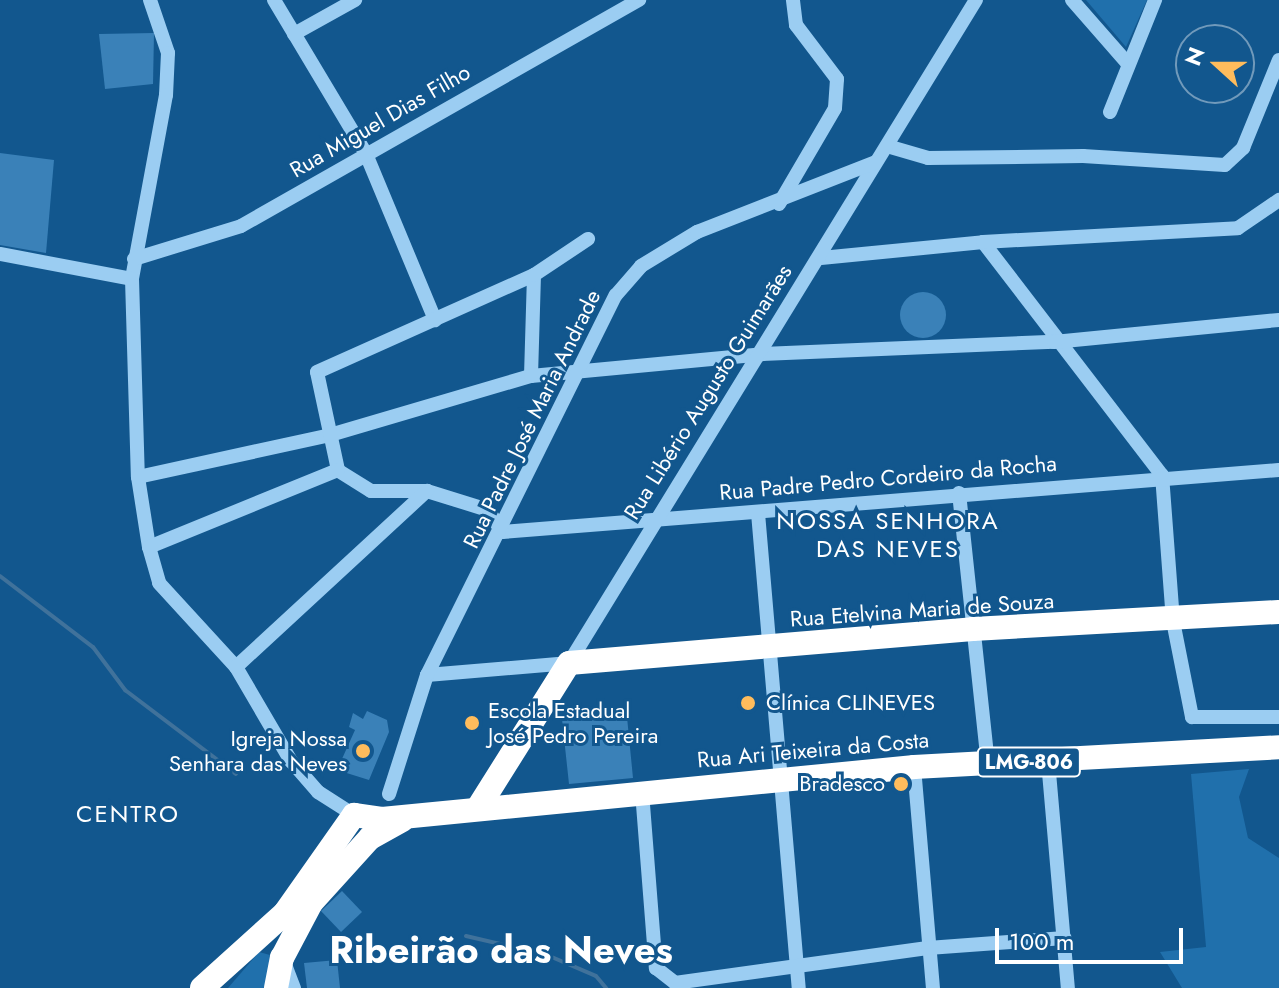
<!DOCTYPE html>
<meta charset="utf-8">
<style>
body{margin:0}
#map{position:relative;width:1279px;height:988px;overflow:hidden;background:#12578e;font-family:Jost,sans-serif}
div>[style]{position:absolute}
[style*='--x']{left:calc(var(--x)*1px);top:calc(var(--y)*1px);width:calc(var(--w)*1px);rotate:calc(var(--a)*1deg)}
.green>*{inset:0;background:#2070ac}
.stream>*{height:4px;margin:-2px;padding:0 2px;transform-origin:2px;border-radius:2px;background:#40729b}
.building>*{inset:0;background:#3a81b8}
.round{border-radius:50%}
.minor>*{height:14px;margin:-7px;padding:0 7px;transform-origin:7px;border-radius:7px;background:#9bcdf2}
.highway>*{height:24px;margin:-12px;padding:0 12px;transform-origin:12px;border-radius:12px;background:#fff}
.dots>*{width:22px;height:22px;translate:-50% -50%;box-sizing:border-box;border:4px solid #12578e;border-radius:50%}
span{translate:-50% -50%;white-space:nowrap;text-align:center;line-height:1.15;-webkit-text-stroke:6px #12578e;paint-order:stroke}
.shield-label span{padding:2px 6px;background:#12578e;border:2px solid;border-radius:6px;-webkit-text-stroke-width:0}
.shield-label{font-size:20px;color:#fff;font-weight:700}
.street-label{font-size:22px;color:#fff}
.poi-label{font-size:22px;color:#fff}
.left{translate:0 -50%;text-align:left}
.right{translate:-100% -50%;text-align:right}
.neighbourhood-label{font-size:24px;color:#fff;letter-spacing:2px}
.town-label{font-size:38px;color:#fff;font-weight:700}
.north{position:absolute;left:1175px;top:24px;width:80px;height:80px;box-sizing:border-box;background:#12578e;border:2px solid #719abb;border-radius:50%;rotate:291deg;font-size:22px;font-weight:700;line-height:32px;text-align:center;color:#fff}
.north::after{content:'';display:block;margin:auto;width:28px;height:36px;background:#ffbc5c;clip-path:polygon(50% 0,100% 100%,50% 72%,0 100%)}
.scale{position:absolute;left:995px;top:928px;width:188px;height:36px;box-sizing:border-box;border:4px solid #fff;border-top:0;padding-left:10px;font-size:24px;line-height:28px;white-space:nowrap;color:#fff;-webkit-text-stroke:6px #12578e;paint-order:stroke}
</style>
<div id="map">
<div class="green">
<div style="clip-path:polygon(1086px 0,1147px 0,1126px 47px)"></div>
<div style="clip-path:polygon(1249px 769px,1239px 797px,1248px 838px,1279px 858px,1279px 988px,1182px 988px,1160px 952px,1206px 947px,1191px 774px)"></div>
<div style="clip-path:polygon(259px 952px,270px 955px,267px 988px,228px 988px)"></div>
</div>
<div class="stream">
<div style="--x:0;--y:576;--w:117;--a:37.4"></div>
<div style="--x:93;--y:647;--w:54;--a:53.3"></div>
<div style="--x:125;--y:690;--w:139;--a:37.1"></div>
<div style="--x:466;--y:936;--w:83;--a:13.2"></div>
<div style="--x:547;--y:955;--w:53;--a:23.2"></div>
<div style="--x:596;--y:976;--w:16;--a:50"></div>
</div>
<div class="building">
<div style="clip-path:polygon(154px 33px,153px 84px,105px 89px,99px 34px)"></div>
<div style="clip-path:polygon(0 153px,54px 160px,46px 253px,0 245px)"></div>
<div class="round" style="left:900px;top:292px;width:46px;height:46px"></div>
<div style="clip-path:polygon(367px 711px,387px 720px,389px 732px,369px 780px,337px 770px,355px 730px,349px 727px,353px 713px,363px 719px)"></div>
<div style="clip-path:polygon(615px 712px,615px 718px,627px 717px,633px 778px,569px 784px,562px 719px)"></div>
<div style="clip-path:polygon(342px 891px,362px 912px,341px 932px,321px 911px)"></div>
<div style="clip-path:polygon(337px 960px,340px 988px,307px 988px,304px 963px)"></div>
</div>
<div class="minor">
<div style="--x:150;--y:0;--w:56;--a:71.2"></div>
<div style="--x:168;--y:53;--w:42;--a:92.7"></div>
<div style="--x:166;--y:95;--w:187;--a:100.5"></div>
<div style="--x:132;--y:279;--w:198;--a:88.3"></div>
<div style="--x:138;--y:477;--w:71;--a:81.1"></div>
<div style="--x:149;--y:547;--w:37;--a:74"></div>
<div style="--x:159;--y:583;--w:114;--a:47.5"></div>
<div style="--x:236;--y:667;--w:109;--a:59.7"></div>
<div style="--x:291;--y:761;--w:41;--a:48.9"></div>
<div style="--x:318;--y:792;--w:43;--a:32.6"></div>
<div style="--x:274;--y:0;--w:179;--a:59.1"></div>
<div style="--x:366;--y:154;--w:180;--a:67.4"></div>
<div style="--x:1072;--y:0;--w:85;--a:48.8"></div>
<div style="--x:294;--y:34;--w:70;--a:-29.1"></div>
<div style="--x:1110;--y:112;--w:121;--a:-68.1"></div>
<div style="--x:887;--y:146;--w:43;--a:16.3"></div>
<div style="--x:928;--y:158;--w:155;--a:-0.7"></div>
<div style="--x:1083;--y:156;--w:142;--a:3.6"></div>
<div style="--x:1225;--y:165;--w:25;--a:-43"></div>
<div style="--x:1243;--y:148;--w:95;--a:-67.8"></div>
<div style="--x:779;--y:204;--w:111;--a:-59.7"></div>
<div style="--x:835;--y:108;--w:29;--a:-86"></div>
<div style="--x:837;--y:79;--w:68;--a:-127.2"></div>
<div style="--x:796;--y:25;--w:25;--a:-97"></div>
<div style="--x:983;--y:242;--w:294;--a:52.5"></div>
<div style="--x:1162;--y:475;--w:146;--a:85.7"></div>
<div style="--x:1173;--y:621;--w:98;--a:78.8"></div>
<div style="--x:1192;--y:717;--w:87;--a:0"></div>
<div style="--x:0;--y:254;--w:134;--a:10.7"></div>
<div style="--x:821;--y:258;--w:163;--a:-5.6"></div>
<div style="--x:983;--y:242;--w:255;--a:-3.1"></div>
<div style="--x:1238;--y:228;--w:50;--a:-34.3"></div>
<div style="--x:134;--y:259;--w:112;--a:-17.1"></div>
<div style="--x:241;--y:226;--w:458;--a:-29.6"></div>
<div style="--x:531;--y:376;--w:101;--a:-88.3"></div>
<div style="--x:138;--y:477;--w:197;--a:-12.3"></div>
<div style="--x:330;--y:435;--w:209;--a:-16.4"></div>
<div style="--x:531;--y:376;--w:232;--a:-5.4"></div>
<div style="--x:762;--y:354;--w:292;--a:-2.4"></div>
<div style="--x:1054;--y:342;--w:226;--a:-5.6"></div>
<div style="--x:959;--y:493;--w:272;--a:83.9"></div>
<div style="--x:758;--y:513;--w:477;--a:85.1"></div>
<div style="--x:502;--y:532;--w:779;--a:-4.56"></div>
<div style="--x:502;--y:532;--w:26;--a:-122"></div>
<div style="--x:488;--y:510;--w:64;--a:-162.7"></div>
<div style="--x:427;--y:491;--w:56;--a:180"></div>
<div style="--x:371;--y:491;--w:39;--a:-148"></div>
<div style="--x:338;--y:470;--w:100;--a:-102.1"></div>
<div style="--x:317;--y:372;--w:238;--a:-24.1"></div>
<div style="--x:534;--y:275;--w:65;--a:-33.7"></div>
<div style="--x:149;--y:547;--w:204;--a:-22.2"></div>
<div style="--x:236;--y:667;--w:260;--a:-42.7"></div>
<div style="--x:427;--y:675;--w:143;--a:-4.8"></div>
<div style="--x:569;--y:663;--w:778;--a:-58.46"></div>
<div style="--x:1048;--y:761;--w:228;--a:85"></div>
<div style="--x:914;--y:767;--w:222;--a:85.1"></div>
<div style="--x:642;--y:792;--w:177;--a:85.5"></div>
<div style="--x:656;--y:968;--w:24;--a:38"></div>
<div style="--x:675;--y:983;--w:255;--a:-7.9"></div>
<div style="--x:928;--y:948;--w:137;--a:-4.2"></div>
<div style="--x:389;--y:794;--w:125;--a:-72.3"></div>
<div style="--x:427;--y:675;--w:424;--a:-63.6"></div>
<div style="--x:616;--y:295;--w:38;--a:-49"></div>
<div style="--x:641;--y:266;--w:66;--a:-31.3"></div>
<div style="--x:697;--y:232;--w:192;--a:-21.4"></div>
<div style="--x:284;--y:962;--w:28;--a:69"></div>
</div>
<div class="highway">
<div style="--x:478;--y:808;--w:171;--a:-57.9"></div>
<div style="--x:569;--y:663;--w:405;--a:-4.8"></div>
<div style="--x:973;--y:629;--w:306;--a:-3.2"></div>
<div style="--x:354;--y:815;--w:28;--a:8"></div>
<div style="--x:382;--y:819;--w:535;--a:-5.58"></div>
<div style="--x:914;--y:767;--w:366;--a:-3.1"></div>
<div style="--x:202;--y:988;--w:112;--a:-42.1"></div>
<div style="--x:285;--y:913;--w:120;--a:-54.9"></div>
<div style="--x:276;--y:988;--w:31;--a:-79"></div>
<div style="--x:282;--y:958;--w:62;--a:-62.2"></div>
<div style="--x:311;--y:903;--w:88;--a:-47.8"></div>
<div style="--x:370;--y:838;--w:37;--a:-29"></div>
</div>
<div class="dots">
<div style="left:748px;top:703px;background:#ffbc5c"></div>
<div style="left:472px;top:723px;background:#ffbc5c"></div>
<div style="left:363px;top:751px;background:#ffbc5c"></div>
<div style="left:901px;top:784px;background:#ffbc5c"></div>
</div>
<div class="shield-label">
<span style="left:1029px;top:762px">LMG-806</span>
</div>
<div class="street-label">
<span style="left:380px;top:121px;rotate:-30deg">Rua Miguel Dias Filho</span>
<span style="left:708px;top:392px;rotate:-58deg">Rua Libério Augusto Guimarães</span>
<span style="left:532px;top:419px;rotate:-64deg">Rua Padre José Maria Andrade</span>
<span style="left:888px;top:478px;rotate:-5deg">Rua Padre Pedro Cordeiro da Rocha</span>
<span style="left:922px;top:610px;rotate:-4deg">Rua Etelvina Maria de Souza</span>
<span style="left:813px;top:750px;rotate:-5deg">Rua Ari Teixeira da Costa</span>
</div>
<div class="poi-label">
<span class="left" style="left:766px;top:703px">Clínica CLINEVES</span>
<span class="left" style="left:488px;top:723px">Escola Estadual<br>José Pedro Pereira</span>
<span class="right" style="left:347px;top:751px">Igreja Nossa<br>Senhara das Neves</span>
<span class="right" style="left:885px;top:784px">Bradesco</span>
</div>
<div class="neighbourhood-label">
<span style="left:888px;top:535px">NOSSA SENHORA<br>DAS NEVES</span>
<span style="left:128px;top:814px">CENTRO</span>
</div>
<div class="town-label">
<span style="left:501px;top:950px">Ribeirão das Neves</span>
</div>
<div class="north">N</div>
<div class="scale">100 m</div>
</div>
